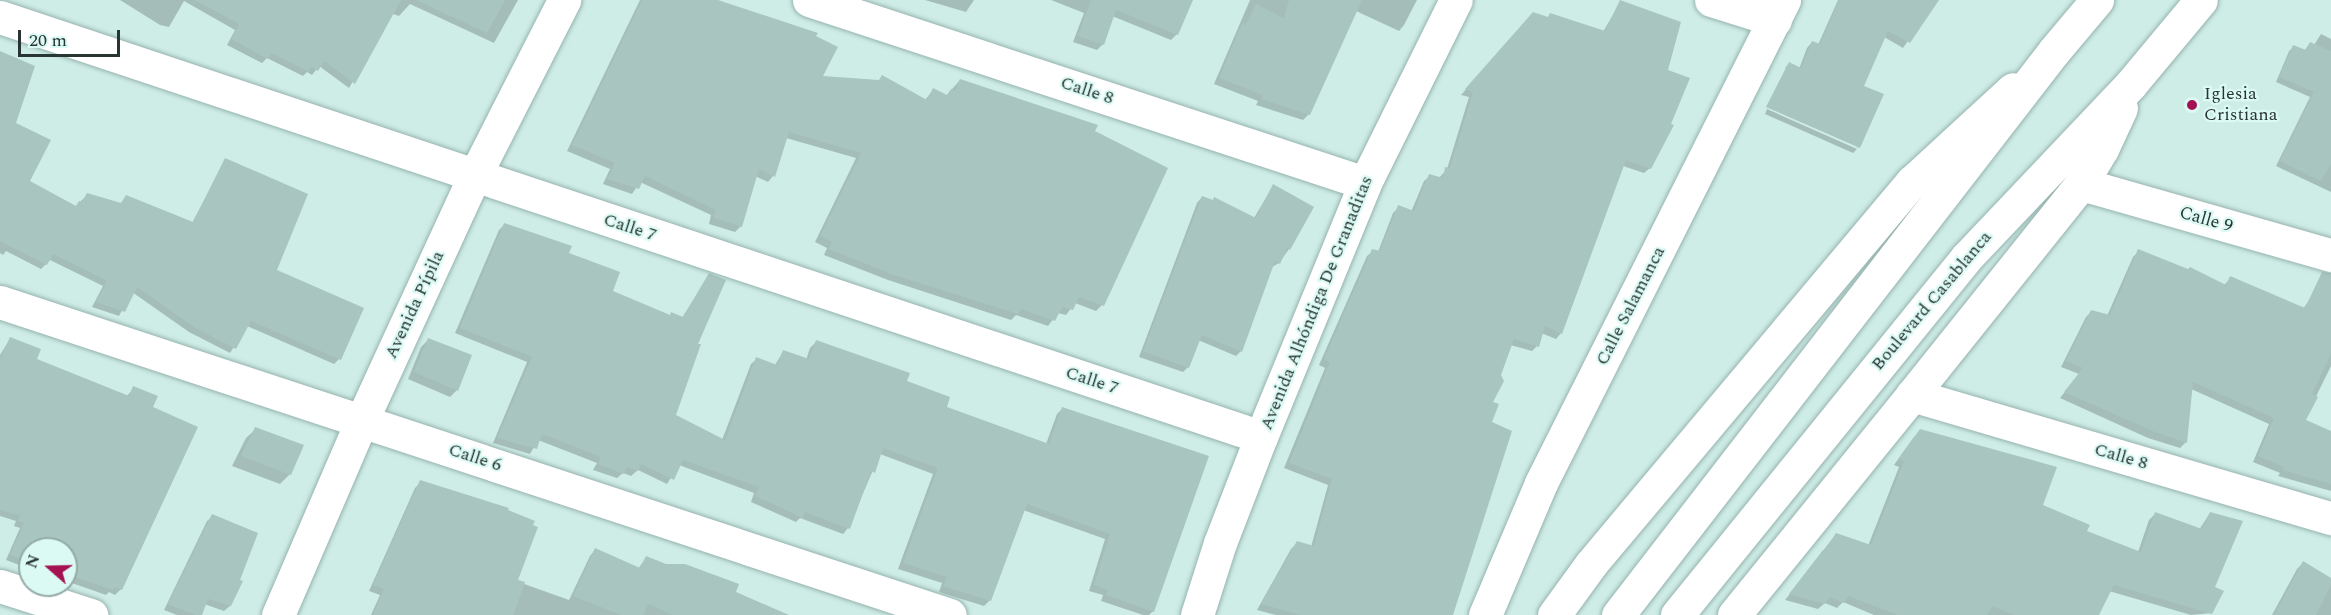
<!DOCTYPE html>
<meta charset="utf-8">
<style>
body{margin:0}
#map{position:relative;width:2331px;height:615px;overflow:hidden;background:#cfede7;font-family:Spectral,serif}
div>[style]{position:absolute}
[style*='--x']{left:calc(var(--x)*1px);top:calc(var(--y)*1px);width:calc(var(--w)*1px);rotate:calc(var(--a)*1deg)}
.shadow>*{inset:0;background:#0003}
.building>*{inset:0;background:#a8c5bf}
.roads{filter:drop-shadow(0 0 2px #96b3ae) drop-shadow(0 0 2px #96b3ae)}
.street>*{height:33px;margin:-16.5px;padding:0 16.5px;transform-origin:16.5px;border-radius:16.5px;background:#fff}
.secondary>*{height:33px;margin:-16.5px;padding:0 16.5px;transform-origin:16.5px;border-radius:16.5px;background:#fff}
.primary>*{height:33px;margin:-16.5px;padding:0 16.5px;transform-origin:16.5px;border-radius:16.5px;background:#fff}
.dots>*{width:16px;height:16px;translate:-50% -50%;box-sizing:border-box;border:3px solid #dcfaf4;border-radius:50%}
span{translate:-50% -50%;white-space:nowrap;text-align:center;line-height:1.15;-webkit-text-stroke:4.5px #dcfaf4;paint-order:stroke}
.street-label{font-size:18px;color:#293532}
.poi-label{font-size:18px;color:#293532}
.left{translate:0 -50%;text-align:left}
.north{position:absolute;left:18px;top:537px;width:60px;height:60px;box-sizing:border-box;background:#dcfaf4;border:2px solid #94aba6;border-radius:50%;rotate:290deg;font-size:16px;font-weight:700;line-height:24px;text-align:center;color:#293532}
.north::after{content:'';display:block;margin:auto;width:21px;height:27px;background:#a41252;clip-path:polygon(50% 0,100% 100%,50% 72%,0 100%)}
.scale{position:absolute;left:18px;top:30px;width:102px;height:27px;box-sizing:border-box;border:3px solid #293532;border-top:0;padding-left:8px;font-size:18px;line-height:21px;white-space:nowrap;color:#293532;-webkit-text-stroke:4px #dcfaf4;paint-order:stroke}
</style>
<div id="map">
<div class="shadow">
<div style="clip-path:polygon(120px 0,518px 0,494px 43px,410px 4px,399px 16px,393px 14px,349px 88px,319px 66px,312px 75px,307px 72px,303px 76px,267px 58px,262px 63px,227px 45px,235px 30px,184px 1px,169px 27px,160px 25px)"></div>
<div style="clip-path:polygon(640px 0,711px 0,820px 77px,925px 100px,933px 90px,946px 96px,960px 80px,1093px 132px,1102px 305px,1096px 311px,1075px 303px,1066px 315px,1058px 313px,1048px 326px,1016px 315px,1011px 320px,888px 280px,824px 255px,827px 248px,815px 242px,856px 158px,786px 138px,773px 176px,768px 182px,755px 176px,741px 226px,735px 232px,709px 224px,711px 215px,640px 182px,632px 194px,603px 184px,610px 169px,567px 151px)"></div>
<div style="clip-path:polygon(925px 0,974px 0,966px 12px)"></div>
<div style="clip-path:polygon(1051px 0,1192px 0,1177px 34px,1171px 40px,1112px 16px,1103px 44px,1097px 50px,1073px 42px,1084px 13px)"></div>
<div style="clip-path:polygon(1250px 0,1417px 0,1404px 25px,1399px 31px,1356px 11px,1309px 114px,1303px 120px,1256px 105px,1258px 101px,1214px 84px)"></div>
<div style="clip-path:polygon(1838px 0,1936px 0,1903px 48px,1884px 37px,1862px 87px,1882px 95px,1858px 148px,1785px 68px,1789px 64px,1799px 69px,1807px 48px,1812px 42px,1818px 45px)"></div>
<div style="clip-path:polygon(1621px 1px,1666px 71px,1650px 168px,1644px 173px,1623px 166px,1561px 333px,1556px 339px,1541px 333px,1537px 346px,1532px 351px,1510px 345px,1490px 402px,1490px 423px,1450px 615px,1276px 615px,1257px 610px,1291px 549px,1297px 543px,1311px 547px,1328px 485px,1284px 468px,1325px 368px,1319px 365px,1367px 256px,1373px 251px,1378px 252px,1393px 213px,1399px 207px,1411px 212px,1424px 181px,1430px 176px,1439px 178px,1447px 169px,1469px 97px,1461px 95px,1527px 20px,1547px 18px,1550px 15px,1603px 32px)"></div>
<div style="clip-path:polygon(2321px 34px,2331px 39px,2331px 192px,2276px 166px,2310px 97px,2276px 82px,2289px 51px,2294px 47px,2304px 51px,2310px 43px,2314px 45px)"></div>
<div style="clip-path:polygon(0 52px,28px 182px,75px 207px,87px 195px,120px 205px,127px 196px,192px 223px,226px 160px,275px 271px,339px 359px,334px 364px,247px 326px,230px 353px,189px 332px,132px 292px,119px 316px,92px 307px,103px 286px,50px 260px,41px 269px,6px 251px,3px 255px,0 253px)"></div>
<div style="clip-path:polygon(1767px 109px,1857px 149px,1853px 153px,1765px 114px)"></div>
<div style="clip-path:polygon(1273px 186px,1289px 249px,1279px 263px,1272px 267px,1241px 351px,1236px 356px,1198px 340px,1188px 367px,1183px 372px,1139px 357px,1197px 203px,1202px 197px,1254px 218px)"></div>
<div style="clip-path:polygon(505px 224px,567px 253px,611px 292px,669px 317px,682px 318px,709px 275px,696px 344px,674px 416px,722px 440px,751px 364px,757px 359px,775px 365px,783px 352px,806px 360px,810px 348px,816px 342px,905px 382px,945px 408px,1046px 444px,1057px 414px,1062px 409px,1153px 611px,1149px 615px,1143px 615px,1101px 601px,1103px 595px,1089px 591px,1105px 539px,1023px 510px,990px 600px,984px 606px,939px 592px,942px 583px,898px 569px,933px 474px,880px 454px,848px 528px,843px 534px,800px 518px,796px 522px,751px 502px,754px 493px,679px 465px,667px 484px,638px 470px,631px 476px,623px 473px,617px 478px,593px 470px,597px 463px,538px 440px,530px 454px,493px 443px,527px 362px,455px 333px,499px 230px)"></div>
<div style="clip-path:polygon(2139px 251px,2224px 285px,2231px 278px,2303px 309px,2312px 296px,2331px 303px,2331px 366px,2304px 421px,2331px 433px,2331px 491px,2278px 476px,2280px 473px,2253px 462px,2269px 424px,2191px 389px,2186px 442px,2180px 448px,2148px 438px,2060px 398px,2079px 374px,2061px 367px,2086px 317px,2092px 311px,2107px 316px,2133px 257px)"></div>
<div style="clip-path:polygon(10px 339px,35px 360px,126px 397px,134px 388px,151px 408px,121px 589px,115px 595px,109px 592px,106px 595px,66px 581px,66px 549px,30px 549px,30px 569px,6px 560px,20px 528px,14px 526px,16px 521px,0 516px,0 355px)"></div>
<div style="clip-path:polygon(428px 340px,457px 390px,450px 397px,408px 379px,421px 347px)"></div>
<div style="clip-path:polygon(256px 429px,290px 474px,280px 484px,232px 466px,246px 438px)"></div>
<div style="clip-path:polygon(1914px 437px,2085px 532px,2138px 552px,2149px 520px,2155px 514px,2199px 530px,2210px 513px,2211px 613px,2191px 615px,2109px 591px,2097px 615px,1874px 615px,1843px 602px,1837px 608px,1825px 603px,1818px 609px,1785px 600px,1836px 534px,1868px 546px,1899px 467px,1894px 465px)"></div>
<div style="clip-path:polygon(421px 482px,516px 581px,569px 600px,590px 556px,595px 550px,638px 569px,646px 558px,785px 615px,371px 615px,380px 595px,369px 591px,415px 488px)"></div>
<div style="clip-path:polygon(213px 516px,230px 606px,224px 611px,204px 604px,200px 615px,177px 615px,164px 610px,207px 521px)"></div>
<div style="clip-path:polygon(2303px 563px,2331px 579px,2331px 615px,2272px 615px,2297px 569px)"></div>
</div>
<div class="building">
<div style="clip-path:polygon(195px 0,401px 0,355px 84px,324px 61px,318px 71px,311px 67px,309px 72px,271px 53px,268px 59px,231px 39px,239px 24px)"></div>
<div style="clip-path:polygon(416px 0,505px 0,487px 33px)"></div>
<div style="clip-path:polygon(642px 0,718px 0,818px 33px,816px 36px,838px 47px,823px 76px,879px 80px,882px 75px,927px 100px,933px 88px,947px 95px,951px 89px,955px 91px,960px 79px,1098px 125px,1095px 131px,1168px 168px,1104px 306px,1079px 297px,1073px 310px,1062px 307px,1055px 321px,1021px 309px,1018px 314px,894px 275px,829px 249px,832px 242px,820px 236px,861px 153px,789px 132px,775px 177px,759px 169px,742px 227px,714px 218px,716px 210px,645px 176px,639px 189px,607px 179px,615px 163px,572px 145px)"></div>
<div style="clip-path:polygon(1091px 0,1193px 0,1178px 35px,1116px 10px,1104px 45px,1078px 36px)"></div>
<div style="clip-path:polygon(1289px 0,1362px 0,1310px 115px,1261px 99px,1263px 95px,1219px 78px,1242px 23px,1246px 25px,1256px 4px,1284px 18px)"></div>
<div style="clip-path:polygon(1620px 0,1681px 22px,1668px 70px,1690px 78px,1671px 124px,1674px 125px,1651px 169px,1626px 160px,1562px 334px,1545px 326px,1539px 347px,1514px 339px,1501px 375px,1504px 381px,1493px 402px,1499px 404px,1492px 422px,1512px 431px,1453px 615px,1301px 615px,1261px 604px,1297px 541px,1314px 546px,1332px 479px,1289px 463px,1330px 362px,1324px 359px,1372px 249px,1380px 251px,1398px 205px,1414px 211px,1429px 174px,1443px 178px,1445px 167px,1450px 168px,1473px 92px,1465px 89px,1533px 12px,1548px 17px,1550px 13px,1605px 31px)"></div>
<div style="clip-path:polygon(1839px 0,1939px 0,1910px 43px,1888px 31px,1864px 86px,1884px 94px,1860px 148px,1766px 107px,1789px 62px,1801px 68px,1812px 41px,1820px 44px)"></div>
<div style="clip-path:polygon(2310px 42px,2331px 51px,2331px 164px,2321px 181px,2280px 161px,2314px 92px,2279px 77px,2293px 45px,2306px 50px)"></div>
<div style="clip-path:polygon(0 51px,35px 66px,16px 123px,51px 140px,30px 181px,76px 206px,79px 201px,82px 202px,87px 193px,121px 203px,126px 195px,193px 222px,225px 158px,308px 194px,277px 270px,364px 308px,341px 360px,251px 321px,236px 349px,194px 327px,137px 287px,125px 312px,96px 302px,107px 281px,53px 254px,47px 265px,0 241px)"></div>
<div style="clip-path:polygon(1273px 184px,1314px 207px,1290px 250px,1287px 248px,1280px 264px,1275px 261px,1242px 352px,1202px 335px,1189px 368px,1143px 351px,1202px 196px,1213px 200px,1214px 197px,1256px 218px)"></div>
<div style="clip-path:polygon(504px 223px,572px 246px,569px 253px,620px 272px,613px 291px,670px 315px,671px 312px,683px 317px,709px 273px,726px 280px,698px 344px,701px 344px,676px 415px,725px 440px,756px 357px,777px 365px,783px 350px,809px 359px,816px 340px,910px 373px,907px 381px,950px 397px,947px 407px,1049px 444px,1062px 407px,1209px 456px,1154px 612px,1106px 595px,1108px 590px,1094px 585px,1110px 534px,1027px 504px,991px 601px,943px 586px,947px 577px,903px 563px,938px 468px,883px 448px,875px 473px,871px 471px,850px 529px,805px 512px,803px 518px,755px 496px,759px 487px,683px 460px,674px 480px,641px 464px,638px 471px,627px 467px,624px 474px,598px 464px,601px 457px,545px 435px,541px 436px,537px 449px,497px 438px,532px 357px,460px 328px)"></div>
<div style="clip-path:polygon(2138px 249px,2188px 269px,2190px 267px,2226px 285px,2230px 276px,2305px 308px,2322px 272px,2331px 273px,2331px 354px,2312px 394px,2318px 397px,2306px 420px,2331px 431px,2331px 484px,2283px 470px,2284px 467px,2258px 456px,2274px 418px,2193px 382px,2187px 443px,2155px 432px,2064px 392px,2083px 368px,2066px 361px,2091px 310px,2110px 315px)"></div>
<div style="clip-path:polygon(10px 337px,41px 349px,37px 359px,129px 396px,133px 386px,158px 396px,153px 407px,198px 427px,122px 590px,114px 587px,113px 590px,66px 574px,66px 549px,30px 549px,30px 562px,10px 555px,24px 523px,18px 521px,20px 515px,0 510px,0 359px)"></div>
<div style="clip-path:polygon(428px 338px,472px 355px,458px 391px,414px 372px)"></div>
<div style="clip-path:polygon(255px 427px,304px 445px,291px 475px,241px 456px)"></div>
<div style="clip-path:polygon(1920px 429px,2057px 467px,2043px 505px,2090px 525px,2087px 531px,2141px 552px,2155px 512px,2202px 529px,2210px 512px,2243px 521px,2215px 587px,2224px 591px,2212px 614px,2114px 585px,2099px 615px,2014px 615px,1992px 606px,1987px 615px,1898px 615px,1848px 596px,1844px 603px,1830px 597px,1825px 604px,1789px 594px,1823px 550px,1825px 551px,1836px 533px,1871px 545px,1904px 461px,1898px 459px)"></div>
<div style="clip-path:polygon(420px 480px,509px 508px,508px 510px,535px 521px,533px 525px,538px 527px,518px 580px,525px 582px,513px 615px,373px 615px,384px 589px,373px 585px)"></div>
<div style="clip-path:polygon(212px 514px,258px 533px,240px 580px,243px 581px,231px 606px,208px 599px,202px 615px,195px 615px,168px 604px)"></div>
<div style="clip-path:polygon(595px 548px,640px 568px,646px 556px,666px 564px,685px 564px,739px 584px,736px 592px,789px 615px,673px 615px,648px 604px,643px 615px,621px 615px,573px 596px)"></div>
<div style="clip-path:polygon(2303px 561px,2331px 578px,2331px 585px,2316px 615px,2274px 615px)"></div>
</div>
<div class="roads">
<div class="street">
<div style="--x:809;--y:0;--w:585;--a:18.22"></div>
<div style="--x:1711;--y:0;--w:67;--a:17.4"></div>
<div style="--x:0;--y:17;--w:1329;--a:18.42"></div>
<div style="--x:2081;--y:184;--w:260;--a:15.9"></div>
<div style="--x:0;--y:302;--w:1000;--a:18.24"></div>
<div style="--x:1912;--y:395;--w:437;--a:16.4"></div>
<div style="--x:0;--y:586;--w:96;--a:17.7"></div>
<div style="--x:278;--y:615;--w:212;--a:-66.7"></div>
<div style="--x:362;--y:420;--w:268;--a:-65.3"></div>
<div style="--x:474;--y:177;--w:199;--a:-63"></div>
<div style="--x:1197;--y:615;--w:76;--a:-72.3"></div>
<div style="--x:1220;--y:543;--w:114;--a:-68.9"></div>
<div style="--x:1261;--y:437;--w:274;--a:-67.7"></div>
<div style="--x:1365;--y:183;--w:204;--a:-63.6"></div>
<div style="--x:1485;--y:615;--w:143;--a:-67"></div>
<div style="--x:1541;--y:483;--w:541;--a:-63.29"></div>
</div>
<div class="secondary">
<div style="--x:1554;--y:615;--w:63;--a:-54"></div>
<div style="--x:1591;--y:564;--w:499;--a:-50"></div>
<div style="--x:1912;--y:182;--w:137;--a:-42.6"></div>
<div style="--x:1734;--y:615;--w:283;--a:-51"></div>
</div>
<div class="primary">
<div style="--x:1912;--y:395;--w:270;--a:-51.3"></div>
<div style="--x:2081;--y:184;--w:41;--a:-59"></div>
<div style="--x:2102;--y:149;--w:45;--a:-65.1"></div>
<div style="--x:1618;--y:615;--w:713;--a:-52.29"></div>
<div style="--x:2054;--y:51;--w:67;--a:-49.9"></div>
<div style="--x:1677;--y:615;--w:459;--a:-51"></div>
<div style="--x:1966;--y:258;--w:240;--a:-46.5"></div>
<div style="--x:2131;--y:84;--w:109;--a:-50.2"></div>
</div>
</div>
<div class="dots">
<div style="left:2192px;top:105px;background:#a41252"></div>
</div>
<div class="street-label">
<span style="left:1087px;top:91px;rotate:18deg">Calle 8</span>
<span style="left:2206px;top:220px;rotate:16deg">Calle 9</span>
<span style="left:630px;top:228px;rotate:18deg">Calle 7</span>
<span style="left:1932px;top:301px;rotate:-50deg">Boulevard Casablanca</span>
<span style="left:1317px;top:303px;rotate:-68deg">Avenida Alhóndiga De Granaditas</span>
<span style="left:415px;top:305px;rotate:-65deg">Avenida Pípila</span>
<span style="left:1631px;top:306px;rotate:-63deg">Calle Salamanca</span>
<span style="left:1092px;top:381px;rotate:18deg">Calle 7</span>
<span style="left:2121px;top:457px;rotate:16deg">Calle 8</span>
<span style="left:475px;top:458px;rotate:18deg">Calle 6</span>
</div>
<div class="poi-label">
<span class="left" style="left:2204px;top:105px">Iglesia<br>Cristiana</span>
</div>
<div class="north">N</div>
<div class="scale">20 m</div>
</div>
